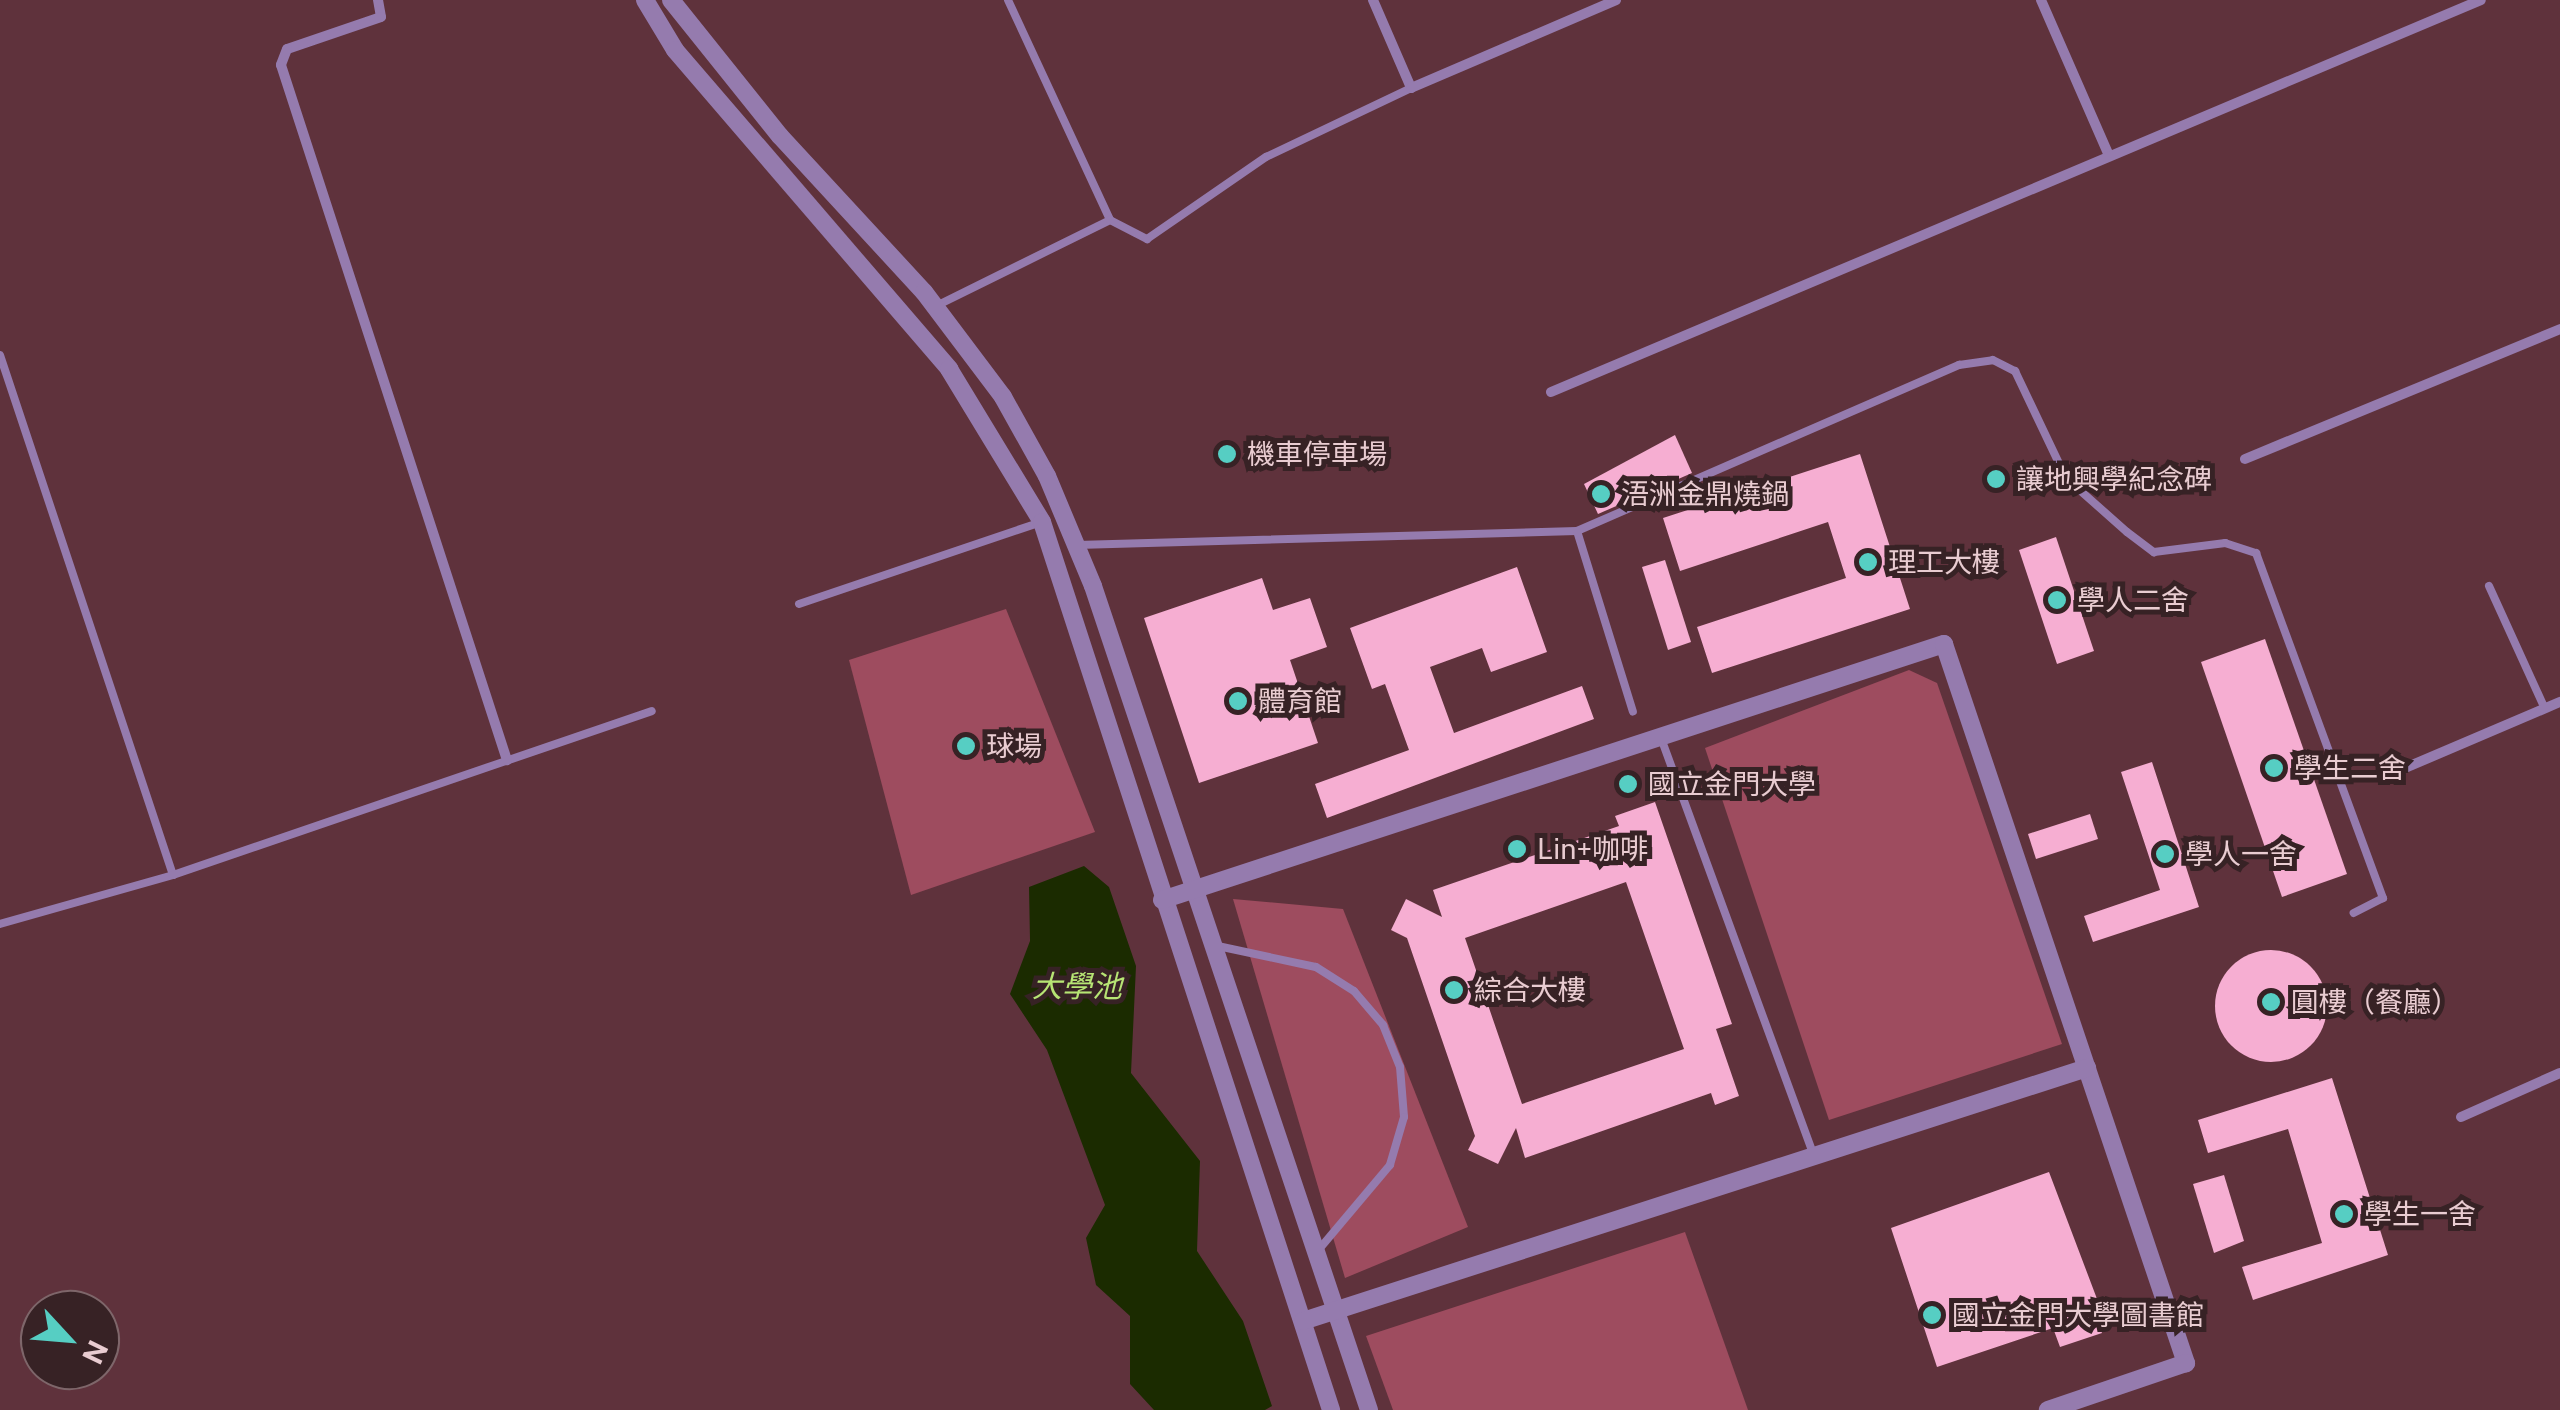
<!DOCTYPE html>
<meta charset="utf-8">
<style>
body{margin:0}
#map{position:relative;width:2560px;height:1410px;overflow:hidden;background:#5f323c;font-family:"Public Sans","Noto Sans TC",sans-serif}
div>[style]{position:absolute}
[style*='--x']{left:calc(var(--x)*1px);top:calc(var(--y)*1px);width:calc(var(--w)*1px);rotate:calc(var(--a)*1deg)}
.green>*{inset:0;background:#9e4c5f}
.water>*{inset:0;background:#1b2b00}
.building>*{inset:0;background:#f6aed2}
.round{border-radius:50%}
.service>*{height:8px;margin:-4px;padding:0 4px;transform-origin:4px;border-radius:4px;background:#957bae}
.minor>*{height:10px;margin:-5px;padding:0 5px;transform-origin:5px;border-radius:5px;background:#957bae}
.tertiary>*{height:18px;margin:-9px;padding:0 9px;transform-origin:9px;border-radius:9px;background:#957bae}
.dots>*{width:28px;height:28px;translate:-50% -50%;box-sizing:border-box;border:5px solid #372225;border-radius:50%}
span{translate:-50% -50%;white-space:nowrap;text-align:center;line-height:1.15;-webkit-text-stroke:10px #372225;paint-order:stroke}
.poi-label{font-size:28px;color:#e9ccd1}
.left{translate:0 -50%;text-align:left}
.water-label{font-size:30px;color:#b7e574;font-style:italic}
.north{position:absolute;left:20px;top:1290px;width:100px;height:100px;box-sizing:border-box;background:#372225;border:2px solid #7e666a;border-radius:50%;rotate:116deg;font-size:28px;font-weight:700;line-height:40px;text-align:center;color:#e9ccd1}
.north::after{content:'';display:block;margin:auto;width:35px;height:45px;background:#56cec3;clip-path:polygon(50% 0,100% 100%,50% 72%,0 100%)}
</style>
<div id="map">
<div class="green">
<div style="clip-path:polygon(1006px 609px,1095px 832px,911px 895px,849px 660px)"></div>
<div style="clip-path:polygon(1909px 670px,1937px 683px,2062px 1044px,1829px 1120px,1705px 748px)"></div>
<div style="clip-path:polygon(1233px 899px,1343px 909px,1468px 1227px,1345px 1278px)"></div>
<div style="clip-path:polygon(1685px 1232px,1748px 1410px,1393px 1410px,1366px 1336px)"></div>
</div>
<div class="water">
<div style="clip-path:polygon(1084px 866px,1109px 887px,1136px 966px,1131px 1073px,1200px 1161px,1197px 1251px,1243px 1321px,1272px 1406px,1265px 1410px,1154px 1410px,1130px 1384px,1130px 1316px,1096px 1285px,1086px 1238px,1105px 1205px,1047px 1050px,1010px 994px,1030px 941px,1029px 887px)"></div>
</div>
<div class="building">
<div style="clip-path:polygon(1675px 435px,1692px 473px,1598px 514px,1584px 484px)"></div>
<div style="clip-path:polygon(1860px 454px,1910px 609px,1712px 673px,1697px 627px,1846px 578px,1828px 522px,1680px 571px,1663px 518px)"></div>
<div style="clip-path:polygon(2056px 537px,2094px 651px,2057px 664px,2019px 550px)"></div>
<div style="clip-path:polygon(1665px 560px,1691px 642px,1668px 650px,1642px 567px)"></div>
<div style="clip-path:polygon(1517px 567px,1547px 652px,1491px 672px,1482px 648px,1430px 667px,1454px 733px,1582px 686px,1594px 719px,1327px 818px,1315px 784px,1409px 750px,1385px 684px,1372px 689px,1350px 628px)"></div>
<div style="clip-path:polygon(1262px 578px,1273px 610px,1310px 598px,1327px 647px,1290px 660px,1318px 743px,1199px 783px,1144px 618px)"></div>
<div style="clip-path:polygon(2265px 639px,2347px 874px,2282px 897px,2201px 662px)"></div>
<div style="clip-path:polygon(2152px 762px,2199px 907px,2093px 942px,2084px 916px,2160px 890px,2121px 772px)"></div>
<div style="clip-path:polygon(evenodd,1655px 802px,1732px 1024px,1716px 1029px,1739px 1096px,1715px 1105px,1711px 1093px,1525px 1158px,1516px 1128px,1498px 1164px,1468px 1150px,1475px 1136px,1407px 938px,1391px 930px,1406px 899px,1442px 917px,1433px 890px,1619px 826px,1615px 816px,1655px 802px,1626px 882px,1684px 1049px,1522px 1104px,1465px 938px,1626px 882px)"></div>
<div style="clip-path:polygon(2090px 814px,2098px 839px,2036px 859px,2028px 834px)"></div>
<div class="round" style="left:2215px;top:950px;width:112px;height:112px"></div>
<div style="clip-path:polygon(2332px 1078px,2388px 1255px,2253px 1300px,2242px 1267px,2322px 1243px,2288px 1129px,2208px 1153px,2198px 1120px)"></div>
<div style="clip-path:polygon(2049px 1172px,2105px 1320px,2098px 1322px,2102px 1333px,2060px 1347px,2053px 1328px,1937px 1367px,1891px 1228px)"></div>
<div style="clip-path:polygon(2224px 1175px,2244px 1241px,2214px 1253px,2193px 1184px)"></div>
</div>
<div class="service">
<div style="--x:1008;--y:0;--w:242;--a:65.1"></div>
<div style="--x:936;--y:306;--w:194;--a:-26.3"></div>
<div style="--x:1110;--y:220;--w:42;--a:27.2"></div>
<div style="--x:1147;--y:239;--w:145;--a:-34.6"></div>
<div style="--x:1266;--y:157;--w:161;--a:-25.4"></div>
<div style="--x:0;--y:355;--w:548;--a:71.6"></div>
<div style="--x:1577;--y:531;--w:417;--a:-23.5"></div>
<div style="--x:1959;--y:365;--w:34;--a:-8"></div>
<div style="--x:1993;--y:360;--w:25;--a:27"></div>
<div style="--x:2015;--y:371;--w:119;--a:64.5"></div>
<div style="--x:2066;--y:478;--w:81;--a:41.5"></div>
<div style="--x:2127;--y:532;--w:34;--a:37"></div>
<div style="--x:2154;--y:552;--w:72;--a:-7.2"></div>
<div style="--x:2225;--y:543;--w:33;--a:18"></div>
<div style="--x:2256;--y:553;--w:368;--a:69.8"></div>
<div style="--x:2383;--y:898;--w:33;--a:153"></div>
<div style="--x:1077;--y:545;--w:500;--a:-1.6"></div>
<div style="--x:1577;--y:531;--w:189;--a:72.8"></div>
<div style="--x:2489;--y:586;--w:135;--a:65.5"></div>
<div style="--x:799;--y:604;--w:256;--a:-18.7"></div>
<div style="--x:1661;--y:738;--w:445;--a:69.9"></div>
<div style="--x:0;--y:924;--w:180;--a:-15.8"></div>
<div style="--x:173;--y:875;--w:506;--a:-18.9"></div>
<div style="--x:1213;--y:945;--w:105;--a:12.1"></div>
<div style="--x:1316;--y:967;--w:45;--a:32.3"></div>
<div style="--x:1354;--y:991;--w:45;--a:49.5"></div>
<div style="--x:1383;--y:1025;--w:45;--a:68"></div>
<div style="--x:1400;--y:1067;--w:50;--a:85.4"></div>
<div style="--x:1404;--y:1117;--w:50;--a:106.3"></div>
<div style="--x:1390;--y:1165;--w:115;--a:130.1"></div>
</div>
<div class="minor">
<div style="--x:378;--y:0;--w:17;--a:80"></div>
<div style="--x:381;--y:17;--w:99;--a:161.2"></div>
<div style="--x:287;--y:49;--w:17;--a:111"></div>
<div style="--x:281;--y:65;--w:731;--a:71.99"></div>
<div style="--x:1373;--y:0;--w:96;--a:66.6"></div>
<div style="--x:1411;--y:88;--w:223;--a:-23.2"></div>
<div style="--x:2041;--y:0;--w:167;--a:66.4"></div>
<div style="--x:1551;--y:392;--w:1009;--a:-22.86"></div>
<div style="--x:2245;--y:459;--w:341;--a:-22.4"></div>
<div style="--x:2391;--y:774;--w:184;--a:-23.1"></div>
<div style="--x:2461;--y:1117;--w:108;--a:-24"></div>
</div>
<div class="tertiary">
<div style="--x:645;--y:0;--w:58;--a:59"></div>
<div style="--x:675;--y:50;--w:421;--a:49.3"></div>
<div style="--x:949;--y:369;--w:179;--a:58.7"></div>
<div style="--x:1042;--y:522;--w:934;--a:71.97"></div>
<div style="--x:671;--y:0;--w:174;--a:51.3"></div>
<div style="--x:780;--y:136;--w:212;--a:47.3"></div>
<div style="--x:924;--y:292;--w:131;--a:53"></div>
<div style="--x:1003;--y:397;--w:90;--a:60.9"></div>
<div style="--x:1047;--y:476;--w:119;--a:67.3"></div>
<div style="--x:1093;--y:586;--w:869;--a:71.48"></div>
<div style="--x:1162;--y:900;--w:823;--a:-18.13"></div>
<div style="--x:1944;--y:644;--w:759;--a:71.4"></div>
<div style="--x:2186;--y:1363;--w:146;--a:161.2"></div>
<div style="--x:1303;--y:1321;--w:824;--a:-17.89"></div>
</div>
<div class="dots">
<div style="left:1227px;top:454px;background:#56cec3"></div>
<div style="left:1996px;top:479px;background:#56cec3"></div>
<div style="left:1601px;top:494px;background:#56cec3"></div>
<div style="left:1868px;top:562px;background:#56cec3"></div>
<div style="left:2057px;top:600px;background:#56cec3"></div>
<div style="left:1238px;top:701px;background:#56cec3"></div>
<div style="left:966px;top:746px;background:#56cec3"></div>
<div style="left:2274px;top:768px;background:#56cec3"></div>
<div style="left:1628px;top:784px;background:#56cec3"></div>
<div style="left:1517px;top:849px;background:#56cec3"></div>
<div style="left:2165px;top:854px;background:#56cec3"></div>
<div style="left:1454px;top:990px;background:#56cec3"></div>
<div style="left:2271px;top:1002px;background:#56cec3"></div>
<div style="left:2344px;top:1214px;background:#56cec3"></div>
<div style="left:1932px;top:1315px;background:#56cec3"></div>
</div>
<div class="poi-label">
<span class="left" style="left:1247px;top:454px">機車停車場</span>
<span class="left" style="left:2016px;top:479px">讓地興學紀念碑</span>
<span class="left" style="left:1621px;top:494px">浯洲金鼎燒鍋</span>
<span class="left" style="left:1888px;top:562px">理工大樓</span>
<span class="left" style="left:2077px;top:600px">學人二舍</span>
<span class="left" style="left:1258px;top:701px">體育館</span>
<span class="left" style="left:986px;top:746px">球場</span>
<span class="left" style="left:2294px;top:768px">學生二舍</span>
<span class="left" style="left:1648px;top:784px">國立金門大學</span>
<span class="left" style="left:1537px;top:849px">Lin+咖啡</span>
<span class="left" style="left:2185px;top:854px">學人一舍</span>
<span class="left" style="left:1474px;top:990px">綜合大樓</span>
<span class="left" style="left:2291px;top:1002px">圓樓（餐廳）</span>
<span class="left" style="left:2364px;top:1214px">學生一舍</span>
<span class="left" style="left:1952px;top:1315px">國立金門大學圖書館</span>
</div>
<div class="water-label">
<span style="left:1077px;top:986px">大學池</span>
</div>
<div class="north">N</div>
</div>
